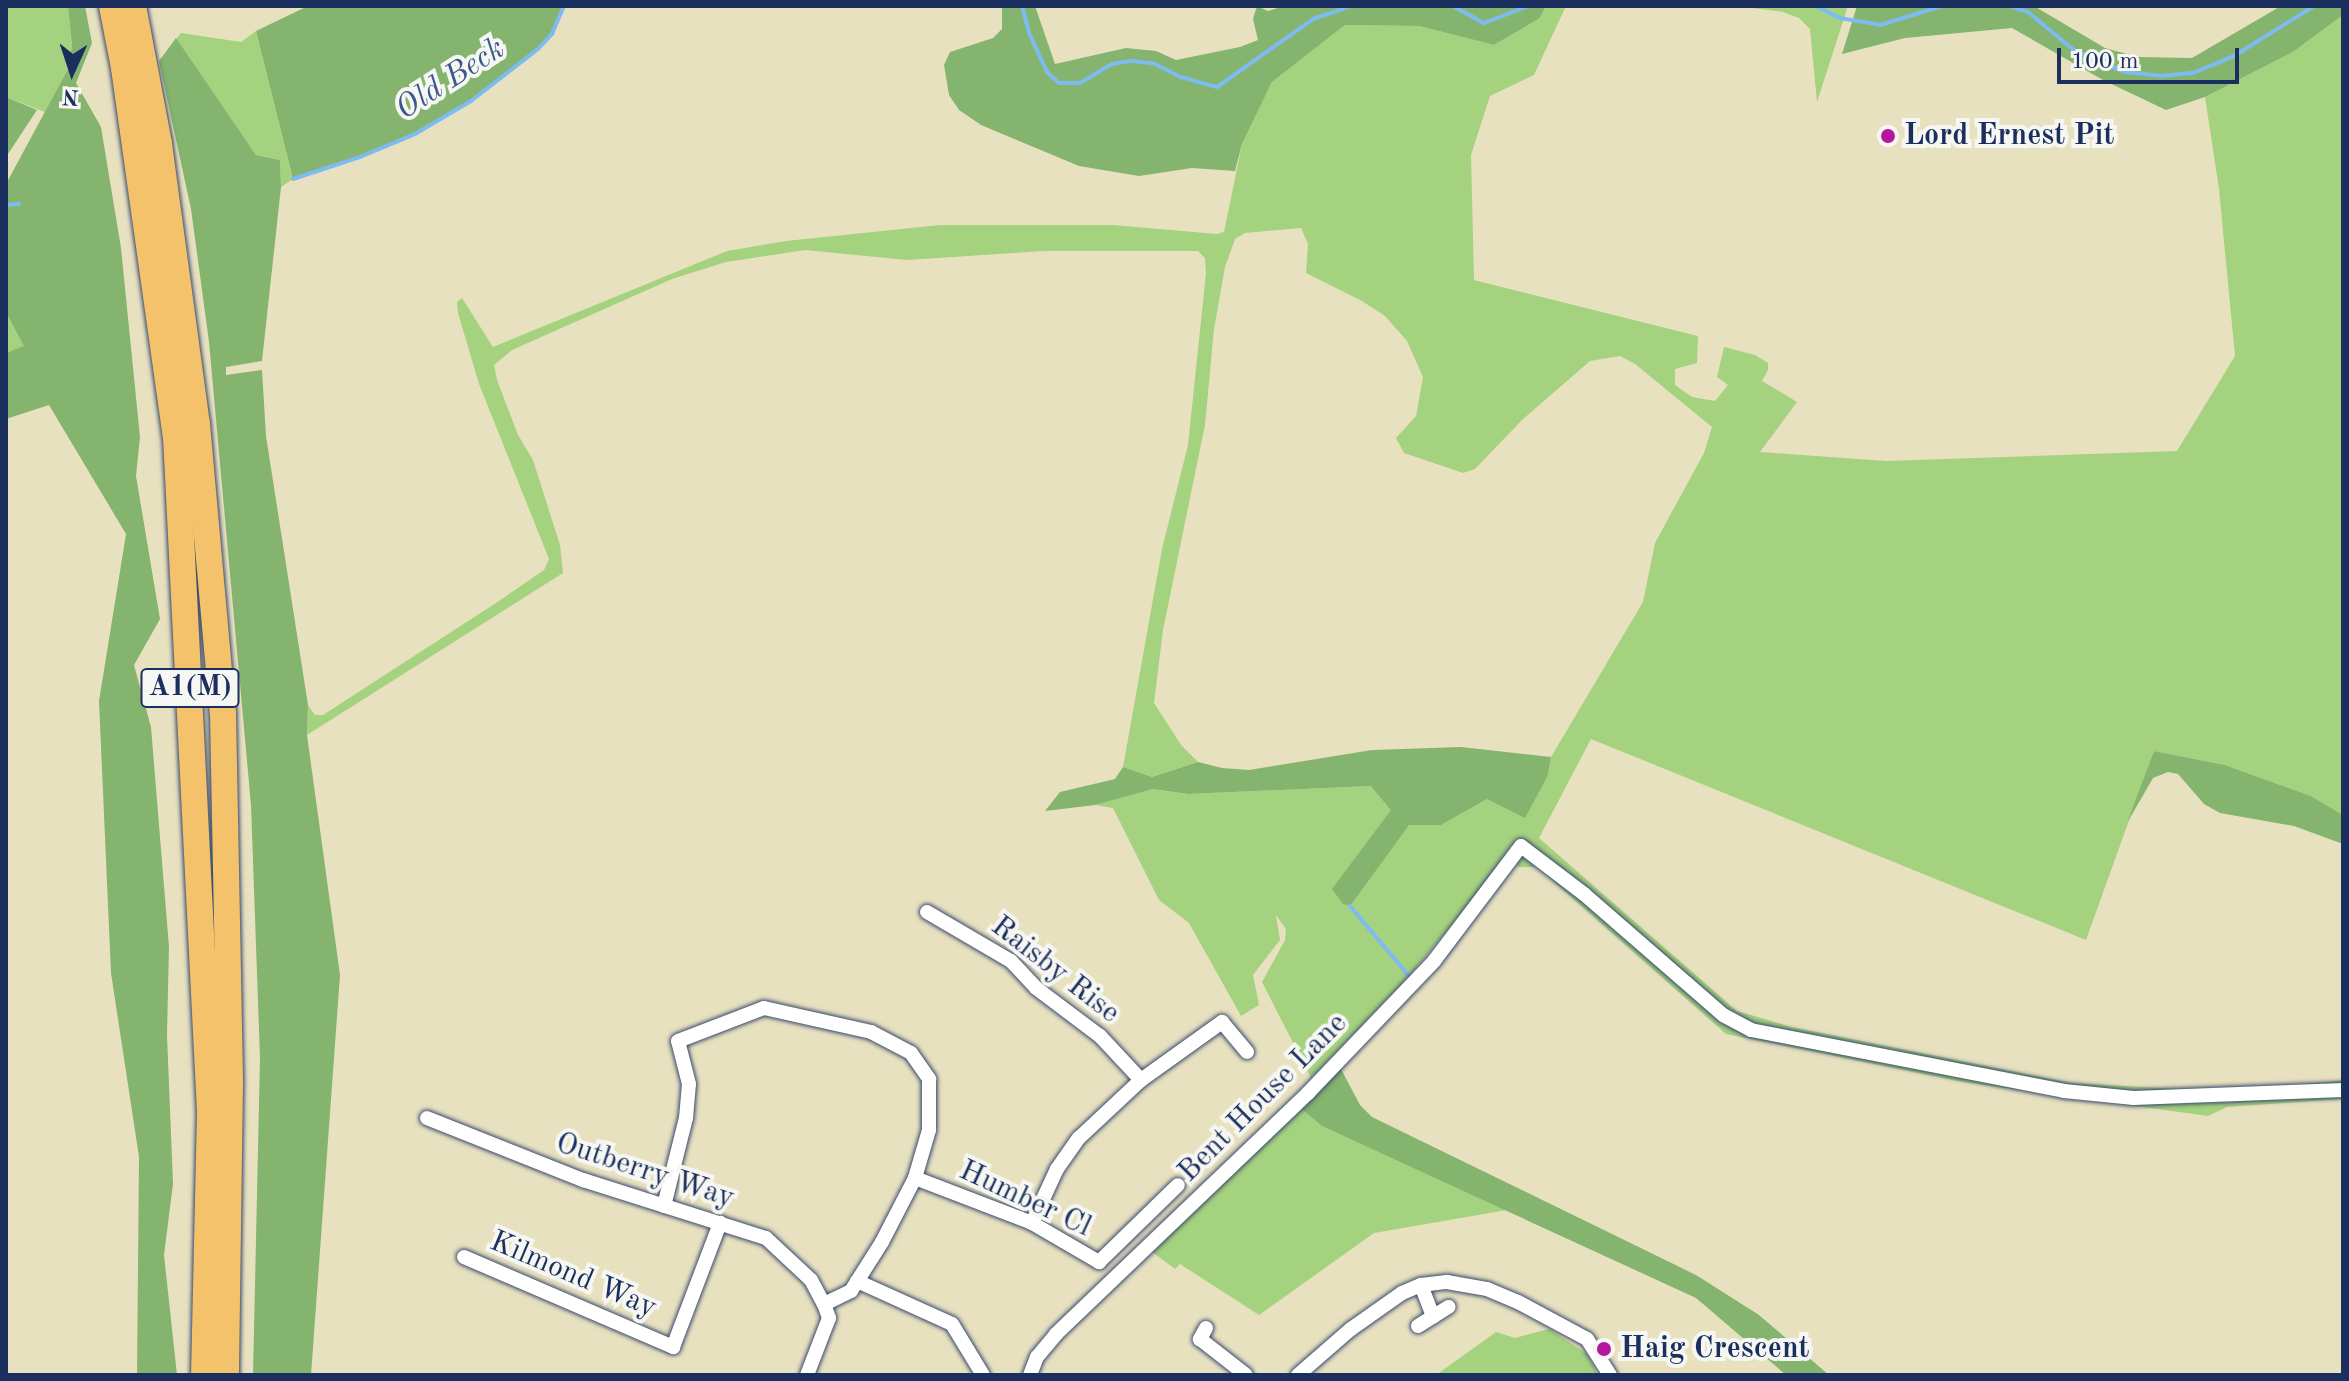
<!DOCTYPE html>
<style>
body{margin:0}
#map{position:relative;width:2349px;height:1381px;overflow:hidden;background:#e8e1c0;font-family:"Old Standard TT",serif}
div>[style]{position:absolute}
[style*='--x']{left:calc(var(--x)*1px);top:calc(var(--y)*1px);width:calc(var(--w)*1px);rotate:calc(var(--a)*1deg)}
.green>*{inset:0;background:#a5d27f}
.forest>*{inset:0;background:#84b46e}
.stream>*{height:4px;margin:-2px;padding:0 2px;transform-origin:2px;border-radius:2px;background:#7ebbf1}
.roads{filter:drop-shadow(0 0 2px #3a4a6d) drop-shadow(0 0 2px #3a4a6d)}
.minor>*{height:14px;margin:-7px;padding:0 7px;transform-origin:7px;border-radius:7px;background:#fff}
.motorway>*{height:26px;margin:-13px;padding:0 13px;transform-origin:13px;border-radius:13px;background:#f3c26a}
.dots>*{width:22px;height:22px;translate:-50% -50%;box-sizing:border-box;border:4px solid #f6f6f2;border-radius:50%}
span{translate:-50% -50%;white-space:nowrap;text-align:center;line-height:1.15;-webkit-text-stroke:8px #f6f6f2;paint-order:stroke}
.shield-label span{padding:2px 6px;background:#f6f6f2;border:2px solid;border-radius:6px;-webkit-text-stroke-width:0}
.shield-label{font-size:28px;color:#1b2f5e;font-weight:700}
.poi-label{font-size:30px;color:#1b2f5e;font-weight:700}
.left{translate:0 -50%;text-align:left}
.street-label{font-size:30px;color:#1b2f5e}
.water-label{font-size:32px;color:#39598a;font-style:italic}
.frame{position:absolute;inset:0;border:8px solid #1b2f5e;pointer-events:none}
.north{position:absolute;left:32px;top:32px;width:80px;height:80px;-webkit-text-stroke:6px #f6f6f2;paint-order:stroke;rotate:183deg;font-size:22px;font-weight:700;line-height:32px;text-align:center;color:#1b2f5e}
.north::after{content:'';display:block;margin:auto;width:28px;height:36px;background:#1b2f5e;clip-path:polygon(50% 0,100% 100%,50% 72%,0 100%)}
.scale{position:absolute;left:2057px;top:48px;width:182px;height:36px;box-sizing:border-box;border:4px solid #1b2f5e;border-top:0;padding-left:10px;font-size:24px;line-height:28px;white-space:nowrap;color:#1b2f5e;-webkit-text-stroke:6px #f6f6f2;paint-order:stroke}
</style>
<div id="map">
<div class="green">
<div style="clip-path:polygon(6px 6px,68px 6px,72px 46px,68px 69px,45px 112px,6px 97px)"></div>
<div style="clip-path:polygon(1546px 6px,1566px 6px,1534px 75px,1490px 96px,1471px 155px,1474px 280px,1698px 336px,1697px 363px,1675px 369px,1675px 385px,1692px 397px,1715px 401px,1728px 385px,1717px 377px,1724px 347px,1755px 355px,1768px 363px,1768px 370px,1762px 381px,1797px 402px,1760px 452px,1886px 461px,2177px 451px,2235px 356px,2219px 189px,2205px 97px,2293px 52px,2343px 15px,2343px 815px,2311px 796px,2225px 765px,2154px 751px,2086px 940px,1591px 739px,1539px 838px,1737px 1011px,1792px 1027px,2072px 1083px,2179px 1089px,2292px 1086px,2343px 1080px,2343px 1099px,2227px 1107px,2208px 1116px,1962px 1082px,1726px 1034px,1537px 867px,1518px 867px,1512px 844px,1480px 891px,1409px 976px,1311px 1078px,1262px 982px,1285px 940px,1286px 929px,1276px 915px,1280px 940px,1253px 975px,1259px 1005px,1241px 1016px,1189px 923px,1159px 900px,1113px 808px,1095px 805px,1152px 789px,1188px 794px,1371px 786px,1409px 825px,1441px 825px,1487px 799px,1548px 775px,1551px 757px,1643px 602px,1655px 543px,1704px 453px,1712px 427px,1635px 364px,1620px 356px,1590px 361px,1523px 419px,1475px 469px,1463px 473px,1404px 453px,1396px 438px,1416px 416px,1423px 377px,1407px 341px,1385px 316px,1362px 301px,1306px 273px,1308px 244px,1301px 228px,1245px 233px,1235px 239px,1225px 267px,1214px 329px,1205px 425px,1163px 630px,1154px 703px,1181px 745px,1198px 762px,1152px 777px,1123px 767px,1162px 549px,1188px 445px,1206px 273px,1205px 258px,1198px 251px,1044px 251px,907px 260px,805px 250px,726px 262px,672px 279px,512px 350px,494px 365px,497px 380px,518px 435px,533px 460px,560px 545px,563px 573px,307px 735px,308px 705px,315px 715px,323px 715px,499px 601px,544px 570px,549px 559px,479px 384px,458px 313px,457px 302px,462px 298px,493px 347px,727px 251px,786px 241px,940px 225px,1113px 225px,1217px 234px,1224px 232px,1242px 144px,1272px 82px,1345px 25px,1419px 26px,1494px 45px,1540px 18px)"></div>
<div style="clip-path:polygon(1737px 6px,1848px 6px,1817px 102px,1810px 29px,1799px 18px,1783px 12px)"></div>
<div style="clip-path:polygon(256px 31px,293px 179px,281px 187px,280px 160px,256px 155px,176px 39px,181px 33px,241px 42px)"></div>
<div style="clip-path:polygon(6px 312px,25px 346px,6px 353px)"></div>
<div style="clip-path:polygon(1300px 1108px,1322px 1126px,1507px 1210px,1374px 1233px,1259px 1315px,1180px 1264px,1175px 1269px,1151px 1251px)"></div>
<div style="clip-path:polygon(1549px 1329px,1587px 1354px,1598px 1375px,1436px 1375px,1496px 1332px,1515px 1338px)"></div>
</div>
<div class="forest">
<div style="clip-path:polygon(68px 6px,85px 6px,92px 43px,76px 83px,101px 127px,121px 248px,140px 437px,136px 476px,160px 619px,134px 665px,151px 727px,169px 947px,167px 1035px,173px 1184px,164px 1255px,177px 1375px,137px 1375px,139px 1157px,111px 973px,99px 701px,126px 534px,49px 405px,6px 419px,6px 353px,24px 346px,6px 312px,6px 184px,68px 69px,72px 46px)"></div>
<div style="clip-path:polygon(308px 6px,564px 6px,552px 34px,538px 49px,471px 101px,415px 134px,360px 157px,293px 179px,256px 31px)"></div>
<div style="clip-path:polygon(1002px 6px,1035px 6px,1055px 64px,1126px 48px,1156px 51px,1176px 60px,1240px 47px,1258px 40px,1253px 19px,1257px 6px,1268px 11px,1284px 6px,1546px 6px,1540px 18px,1494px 45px,1419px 26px,1345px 25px,1272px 82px,1242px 144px,1235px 171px,1192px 168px,1139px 176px,1079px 166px,981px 125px,959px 110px,949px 95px,944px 65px,950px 52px,993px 38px,1002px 29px)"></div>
<div style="clip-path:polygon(1857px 6px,2034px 6px,2105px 48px,2138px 57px,2192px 58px,2281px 6px,2343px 6px,2343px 15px,2293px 52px,2205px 97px,2166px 110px,2103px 80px,2012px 28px,1905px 38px,1842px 54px)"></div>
<div style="clip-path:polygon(176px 38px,256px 155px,280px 160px,281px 187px,262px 361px,226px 367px,226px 375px,262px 370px,266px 436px,308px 705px,307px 735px,340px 975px,311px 1375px,253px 1375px,260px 1058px,251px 805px,209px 342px,191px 209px,159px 61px)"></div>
<div style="clip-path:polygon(6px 97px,37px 110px,6px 157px)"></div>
<div style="clip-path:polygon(1461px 747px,1551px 757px,1548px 775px,1525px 818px,1487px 799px,1441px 825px,1409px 825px,1350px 906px,1343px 904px,1332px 889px,1391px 810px,1371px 786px,1188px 794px,1153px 789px,1095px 805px,1045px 811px,1060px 792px,1115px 779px,1123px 767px,1152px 777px,1198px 762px,1222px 768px,1249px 770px,1372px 750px)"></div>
<div style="clip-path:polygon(2154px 751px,2225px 765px,2311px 796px,2343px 815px,2343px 844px,2294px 826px,2220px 813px,2204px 804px,2178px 774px,2168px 772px,2153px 778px,2127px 823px)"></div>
<div style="clip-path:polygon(1341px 1069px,1360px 1105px,1372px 1117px,1696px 1275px,1759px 1315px,1829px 1375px,1786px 1375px,1696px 1298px,1322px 1126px,1300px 1108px)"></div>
</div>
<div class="stream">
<div style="--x:1022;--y:6;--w:28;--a:75"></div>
<div style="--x:1029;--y:33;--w:43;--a:65.2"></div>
<div style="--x:1047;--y:72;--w:16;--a:43"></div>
<div style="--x:1059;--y:83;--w:21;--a:0"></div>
<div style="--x:1080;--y:83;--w:37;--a:-31"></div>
<div style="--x:1112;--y:64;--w:20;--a:-9"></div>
<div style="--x:1132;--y:61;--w:23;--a:7"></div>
<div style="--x:1155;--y:64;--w:29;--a:27"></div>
<div style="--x:1181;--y:77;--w:37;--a:16"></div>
<div style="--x:1217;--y:87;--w:118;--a:-35.3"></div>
<div style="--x:1313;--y:19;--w:40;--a:-18.9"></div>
<div style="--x:1453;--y:6;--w:35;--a:29"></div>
<div style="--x:1484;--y:23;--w:47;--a:-21.1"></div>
<div style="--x:1816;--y:6;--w:27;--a:27"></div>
<div style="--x:1840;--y:18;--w:41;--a:9.9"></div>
<div style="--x:1880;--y:25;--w:65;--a:-17"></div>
<div style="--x:2009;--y:6;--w:20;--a:18"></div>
<div style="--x:2028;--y:12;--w:61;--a:39.7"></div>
<div style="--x:2075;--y:51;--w:54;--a:22.8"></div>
<div style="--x:2125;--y:72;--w:37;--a:6"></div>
<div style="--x:2162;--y:76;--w:31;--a:-6"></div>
<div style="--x:2193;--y:73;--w:44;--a:-22.5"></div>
<div style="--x:2234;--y:56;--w:94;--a:-32"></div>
<div style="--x:293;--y:179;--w:71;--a:-18.2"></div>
<div style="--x:360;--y:157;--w:60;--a:-22.7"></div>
<div style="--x:415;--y:134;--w:65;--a:-30.5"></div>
<div style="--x:471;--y:101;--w:85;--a:-37.8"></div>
<div style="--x:538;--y:49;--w:21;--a:-47"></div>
<div style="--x:552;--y:34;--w:30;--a:-67"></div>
<div style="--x:6;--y:205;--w:13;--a:-4"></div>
<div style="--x:1350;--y:906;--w:92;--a:49.9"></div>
</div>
<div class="roads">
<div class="minor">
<div style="--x:927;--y:912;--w:97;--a:30.3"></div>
<div style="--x:1011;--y:961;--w:37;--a:47"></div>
<div style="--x:1036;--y:988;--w:80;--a:36.9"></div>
<div style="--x:1100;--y:1036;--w:60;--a:47"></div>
<div style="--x:427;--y:1118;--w:168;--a:21.7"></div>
<div style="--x:583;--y:1180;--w:192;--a:17.6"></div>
<div style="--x:766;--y:1238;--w:62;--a:43"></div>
<div style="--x:811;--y:1280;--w:27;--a:62"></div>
<div style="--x:915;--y:1178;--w:125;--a:21"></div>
<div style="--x:1032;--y:1223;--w:78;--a:30.2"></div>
<div style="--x:1099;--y:1262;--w:110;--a:-44.3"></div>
<div style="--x:664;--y:1206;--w:91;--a:-76"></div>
<div style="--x:686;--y:1118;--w:34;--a:-85"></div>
<div style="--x:689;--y:1084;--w:44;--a:-104.3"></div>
<div style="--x:678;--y:1041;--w:92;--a:-21"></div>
<div style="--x:764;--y:1008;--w:110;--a:12.6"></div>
<div style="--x:871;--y:1032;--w:45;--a:27.7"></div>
<div style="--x:911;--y:1053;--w:32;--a:55"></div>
<div style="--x:929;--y:1079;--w:51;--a:90"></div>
<div style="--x:929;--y:1130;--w:50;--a:106.3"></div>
<div style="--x:915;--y:1178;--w:72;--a:117.3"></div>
<div style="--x:882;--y:1242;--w:58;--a:122.3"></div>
<div style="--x:851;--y:1291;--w:30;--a:154"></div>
<div style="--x:824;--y:1304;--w:15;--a:70"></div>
<div style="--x:829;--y:1318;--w:61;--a:111.1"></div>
<div style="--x:1032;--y:1223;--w:60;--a:-65.2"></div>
<div style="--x:1057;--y:1169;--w:38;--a:-55"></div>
<div style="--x:1079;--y:1138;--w:85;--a:-43.1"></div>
<div style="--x:1141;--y:1080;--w:100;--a:-35.6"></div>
<div style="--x:1222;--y:1022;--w:39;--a:50"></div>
<div style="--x:464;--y:1257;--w:228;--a:23.3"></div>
<div style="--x:673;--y:1347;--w:133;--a:-69.2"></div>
<div style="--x:857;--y:1281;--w:104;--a:24.4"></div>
<div style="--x:952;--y:1324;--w:60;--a:58.7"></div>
<div style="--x:1421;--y:1285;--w:34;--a:69"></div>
<div style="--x:1418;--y:1326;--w:36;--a:-32"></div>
<div style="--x:1206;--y:1328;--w:13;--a:119"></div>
<div style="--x:1200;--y:1339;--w:58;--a:38"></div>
<div style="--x:1030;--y:1375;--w:19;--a:-69"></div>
<div style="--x:1037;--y:1357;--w:30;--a:-50"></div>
<div style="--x:1056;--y:1334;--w:349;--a:-43.7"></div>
<div style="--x:1308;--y:1093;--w:182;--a:-46.3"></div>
<div style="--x:1434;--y:961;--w:144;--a:-52.9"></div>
<div style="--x:1521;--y:846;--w:79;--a:37.3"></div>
<div style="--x:1584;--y:894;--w:184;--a:41"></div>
<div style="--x:1723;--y:1015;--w:32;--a:28"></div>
<div style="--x:1751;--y:1030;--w:319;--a:11"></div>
<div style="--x:2064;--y:1091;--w:70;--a:5.7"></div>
<div style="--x:2134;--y:1098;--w:209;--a:-2.2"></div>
<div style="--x:1298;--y:1375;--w:70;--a:-41"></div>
<div style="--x:1351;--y:1329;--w:62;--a:-35.2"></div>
<div style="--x:1402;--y:1293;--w:21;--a:-23"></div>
<div style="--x:1421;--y:1285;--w:26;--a:-7"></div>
<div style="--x:1447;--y:1282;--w:41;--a:9.9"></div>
<div style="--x:1487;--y:1289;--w:34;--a:23"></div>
<div style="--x:1518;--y:1302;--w:78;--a:28.2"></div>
<div style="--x:1587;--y:1339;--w:43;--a:57.4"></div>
</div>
<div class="motorway">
<div style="--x:112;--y:6;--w:63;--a:79"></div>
<div style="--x:124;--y:68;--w:372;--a:82"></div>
<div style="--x:176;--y:436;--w:677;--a:87.12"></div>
<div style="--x:210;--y:1112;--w:263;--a:91.3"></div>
<div style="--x:133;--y:6;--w:140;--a:79.3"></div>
<div style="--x:159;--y:144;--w:283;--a:82.3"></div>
<div style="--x:197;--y:424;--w:290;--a:84.9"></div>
<div style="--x:223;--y:713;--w:371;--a:88.9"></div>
<div style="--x:230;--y:1084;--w:291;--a:90.8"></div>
</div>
</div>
<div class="dots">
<div style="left:1888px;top:136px;background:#b5179e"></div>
<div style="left:1604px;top:1349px;background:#b5179e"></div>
</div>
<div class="shield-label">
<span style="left:190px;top:688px">A1(M)</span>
</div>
<div class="poi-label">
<span class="left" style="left:1904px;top:136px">Lord Ernest Pit</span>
<span class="left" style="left:1620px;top:1349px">Haig Crescent</span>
</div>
<div class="street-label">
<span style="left:1055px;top:970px;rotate:38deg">Raisby Rise</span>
<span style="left:1263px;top:1098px;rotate:-45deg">Bent House Lane</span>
<span style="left:645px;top:1171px;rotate:18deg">Outberry Way</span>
<span style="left:1025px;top:1199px;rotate:25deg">Humber Cl</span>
<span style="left:573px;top:1275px;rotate:23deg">Kilmond Way</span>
</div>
<div class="water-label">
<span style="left:451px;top:80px;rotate:-33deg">Old Beck</span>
</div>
<div class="frame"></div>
<div class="north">N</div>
<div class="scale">100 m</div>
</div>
